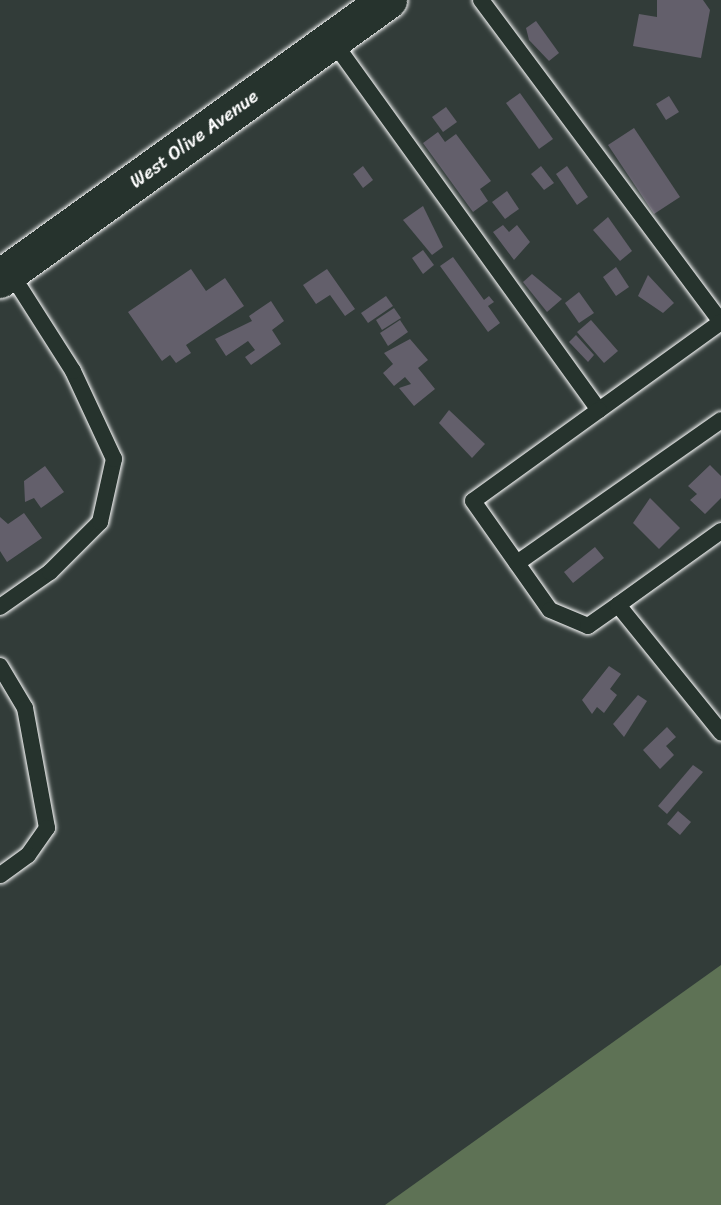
<!DOCTYPE html>
<style>
body{margin:0}
#map{position:relative;width:721px;height:1205px;overflow:hidden;background:#323c39;font-family:Sriracha,sans-serif}
div>[style]{position:absolute}
[style*='--x']{left:calc(var(--x)*1px);top:calc(var(--y)*1px);width:calc(var(--w)*1px);rotate:calc(var(--a)*1deg)}
.green>*{inset:0;background:#5e7255}
.building>*{inset:0;background:#635f6b}
.roads{filter:drop-shadow(0 0 2px #fff) drop-shadow(0 0 2px #fff)}
.service>*{height:16px;margin:-8px;padding:0 8px;transform-origin:8px;border-radius:8px;background:#26332d}
.secondary>*{height:38px;margin:-19px;padding:0 19px;transform-origin:19px;border-radius:19px;background:#26332d}
span{translate:-50% -50%;white-space:nowrap;text-align:center;line-height:1.15;-webkit-text-stroke:5px #26332d;paint-order:stroke}
.street-label{font-size:19px;color:#fff}
</style>
<div id="map">
<div class="green">
<div style="clip-path:polygon(721px 965px,721px 1205px,385px 1205px)"></div>
</div>
<div class="building">
<div style="clip-path:polygon(657px 0,703px 0,710px 10px,701px 58px,633px 46px,639px 14px,657px 17px)"></div>
<div style="clip-path:polygon(536px 21px,559px 53px,549px 61px,529px 40px,526px 28px)"></div>
<div style="clip-path:polygon(520px 93px,553px 139px,539px 149px,506px 103px)"></div>
<div style="clip-path:polygon(669px 96px,679px 112px,666px 120px,656px 104px)"></div>
<div style="clip-path:polygon(446px 107px,457px 122px,443px 132px,432px 117px)"></div>
<div style="clip-path:polygon(634px 128px,680px 197px,654px 214px,608px 145px)"></div>
<div style="clip-path:polygon(438px 132px,445px 142px,456px 134px,491px 181px,480px 189px,488px 201px,473px 212px,423px 143px)"></div>
<div style="clip-path:polygon(363px 166px,373px 180px,363px 188px,353px 174px)"></div>
<div style="clip-path:polygon(541px 166px,554px 183px,544px 190px,531px 174px)"></div>
<div style="clip-path:polygon(567px 166px,588px 197px,577px 205px,556px 174px)"></div>
<div style="clip-path:polygon(507px 191px,519px 209px,505px 219px,492px 202px)"></div>
<div style="clip-path:polygon(423px 206px,443px 247px,432px 255px,403px 220px)"></div>
<div style="clip-path:polygon(608px 217px,632px 251px,620px 261px,593px 230px)"></div>
<div style="clip-path:polygon(503px 225px,509px 232px,517px 225px,530px 242px,514px 260px,493px 232px)"></div>
<div style="clip-path:polygon(423px 250px,434px 265px,423px 274px,412px 258px)"></div>
<div style="clip-path:polygon(453px 257px,484px 300px,489px 296px,494px 302px,488px 306px,500px 323px,488px 332px,440px 266px)"></div>
<div style="clip-path:polygon(616px 267px,629px 287px,616px 296px,603px 277px)"></div>
<div style="clip-path:polygon(191px 269px,206px 291px,225px 278px,244px 306px,186px 345px,191px 353px,176px 363px,170px 355px,162px 361px,128px 312px)"></div>
<div style="clip-path:polygon(327px 269px,355px 309px,345px 316px,330px 295px,316px 304px,303px 285px)"></div>
<div style="clip-path:polygon(532px 274px,562px 299px,547px 312px,523px 282px)"></div>
<div style="clip-path:polygon(648px 275px,674px 303px,663px 313px,638px 296px)"></div>
<div style="clip-path:polygon(579px 292px,594px 313px,579px 323px,565px 303px)"></div>
<div style="clip-path:polygon(386px 296px,393px 306px,368px 323px,361px 313px)"></div>
<div style="clip-path:polygon(271px 301px,284px 321px,272px 330px,281px 344px,251px 365px,245px 357px,255px 350px,248px 341px,226px 356px,215px 339px,252px 321px,249px 316px)"></div>
<div style="clip-path:polygon(394px 308px,401px 318px,382px 330px,376px 320px)"></div>
<div style="clip-path:polygon(400px 320px,408px 332px,388px 346px,380px 333px)"></div>
<div style="clip-path:polygon(591px 320px,618px 351px,604px 363px,577px 332px)"></div>
<div style="clip-path:polygon(576px 335px,594px 355px,588px 362px,569px 342px)"></div>
<div style="clip-path:polygon(410px 339px,428px 360px,418px 368px,435px 389px,414px 406px,399px 388px,411px 384px,405px 377px,394px 386px,383px 373px,393px 364px,384px 353px)"></div>
<div style="clip-path:polygon(449px 410px,485px 444px,472px 458px,439px 423px)"></div>
<div style="clip-path:polygon(710px 465px,721px 476px,721px 498px,705px 514px,690px 500px,697px 494px,688px 486px)"></div>
<div style="clip-path:polygon(45px 466px,64px 492px,41px 508px,34px 498px,25px 502px,24px 481px)"></div>
<div style="clip-path:polygon(650px 498px,680px 528px,659px 549px,633px 523px)"></div>
<div style="clip-path:polygon(24px 513px,42px 538px,7px 562px,0 551px,0 517px,8px 524px)"></div>
<div style="clip-path:polygon(595px 547px,604px 558px,573px 583px,564px 572px)"></div>
<div style="clip-path:polygon(609px 666px,621px 674px,610px 689px,617px 695px,604px 713px,597px 707px,592px 714px,582px 700px)"></div>
<div style="clip-path:polygon(638px 695px,647px 701px,624px 737px,613px 724px)"></div>
<div style="clip-path:polygon(667px 727px,676px 737px,666px 746px,674px 755px,660px 769px,643px 750px)"></div>
<div style="clip-path:polygon(693px 765px,703px 772px,667px 814px,658px 806px)"></div>
<div style="clip-path:polygon(678px 811px,691px 822px,680px 835px,667px 824px)"></div>
</div>
<div class="roads">
<div class="service">
<div style="--x:481;--y:0;--w:402;--a:53.3"></div>
<div style="--x:332;--y:40;--w:456;--a:54.2"></div>
<div style="--x:599;--y:410;--w:150;--a:-35.8"></div>
<div style="--x:599;--y:410;--w:155;--a:144.2"></div>
<div style="--x:473;--y:501;--w:133;--a:54.8"></div>
<div style="--x:550;--y:610;--w:41;--a:22.8"></div>
<div style="--x:588;--y:626;--w:37;--a:-35"></div>
<div style="--x:721;--y:531;--w:127;--a:144.3"></div>
<div style="--x:618;--y:605;--w:164;--a:51"></div>
<div style="--x:517;--y:563;--w:249;--a:-35"></div>
<div style="--x:0;--y:607;--w:61;--a:-35"></div>
<div style="--x:50;--y:572;--w:71;--a:-45"></div>
<div style="--x:100;--y:522;--w:65;--a:-77.5"></div>
<div style="--x:114;--y:459;--w:97;--a:-115"></div>
<div style="--x:73;--y:371;--w:117;--a:-122.5"></div>
<div style="--x:0;--y:666;--w:49;--a:59.2"></div>
<div style="--x:25;--y:708;--w:122;--a:79.6"></div>
<div style="--x:47;--y:828;--w:33;--a:125"></div>
<div style="--x:28;--y:855;--w:34;--a:144"></div>
</div>
<div class="secondary">
<div style="--x:0;--y:279;--w:478;--a:-35.7"></div>
</div>
</div>
<div class="street-label">
<span style="left:194px;top:139px;rotate:-36deg">West Olive Avenue</span>
</div>
</div>
